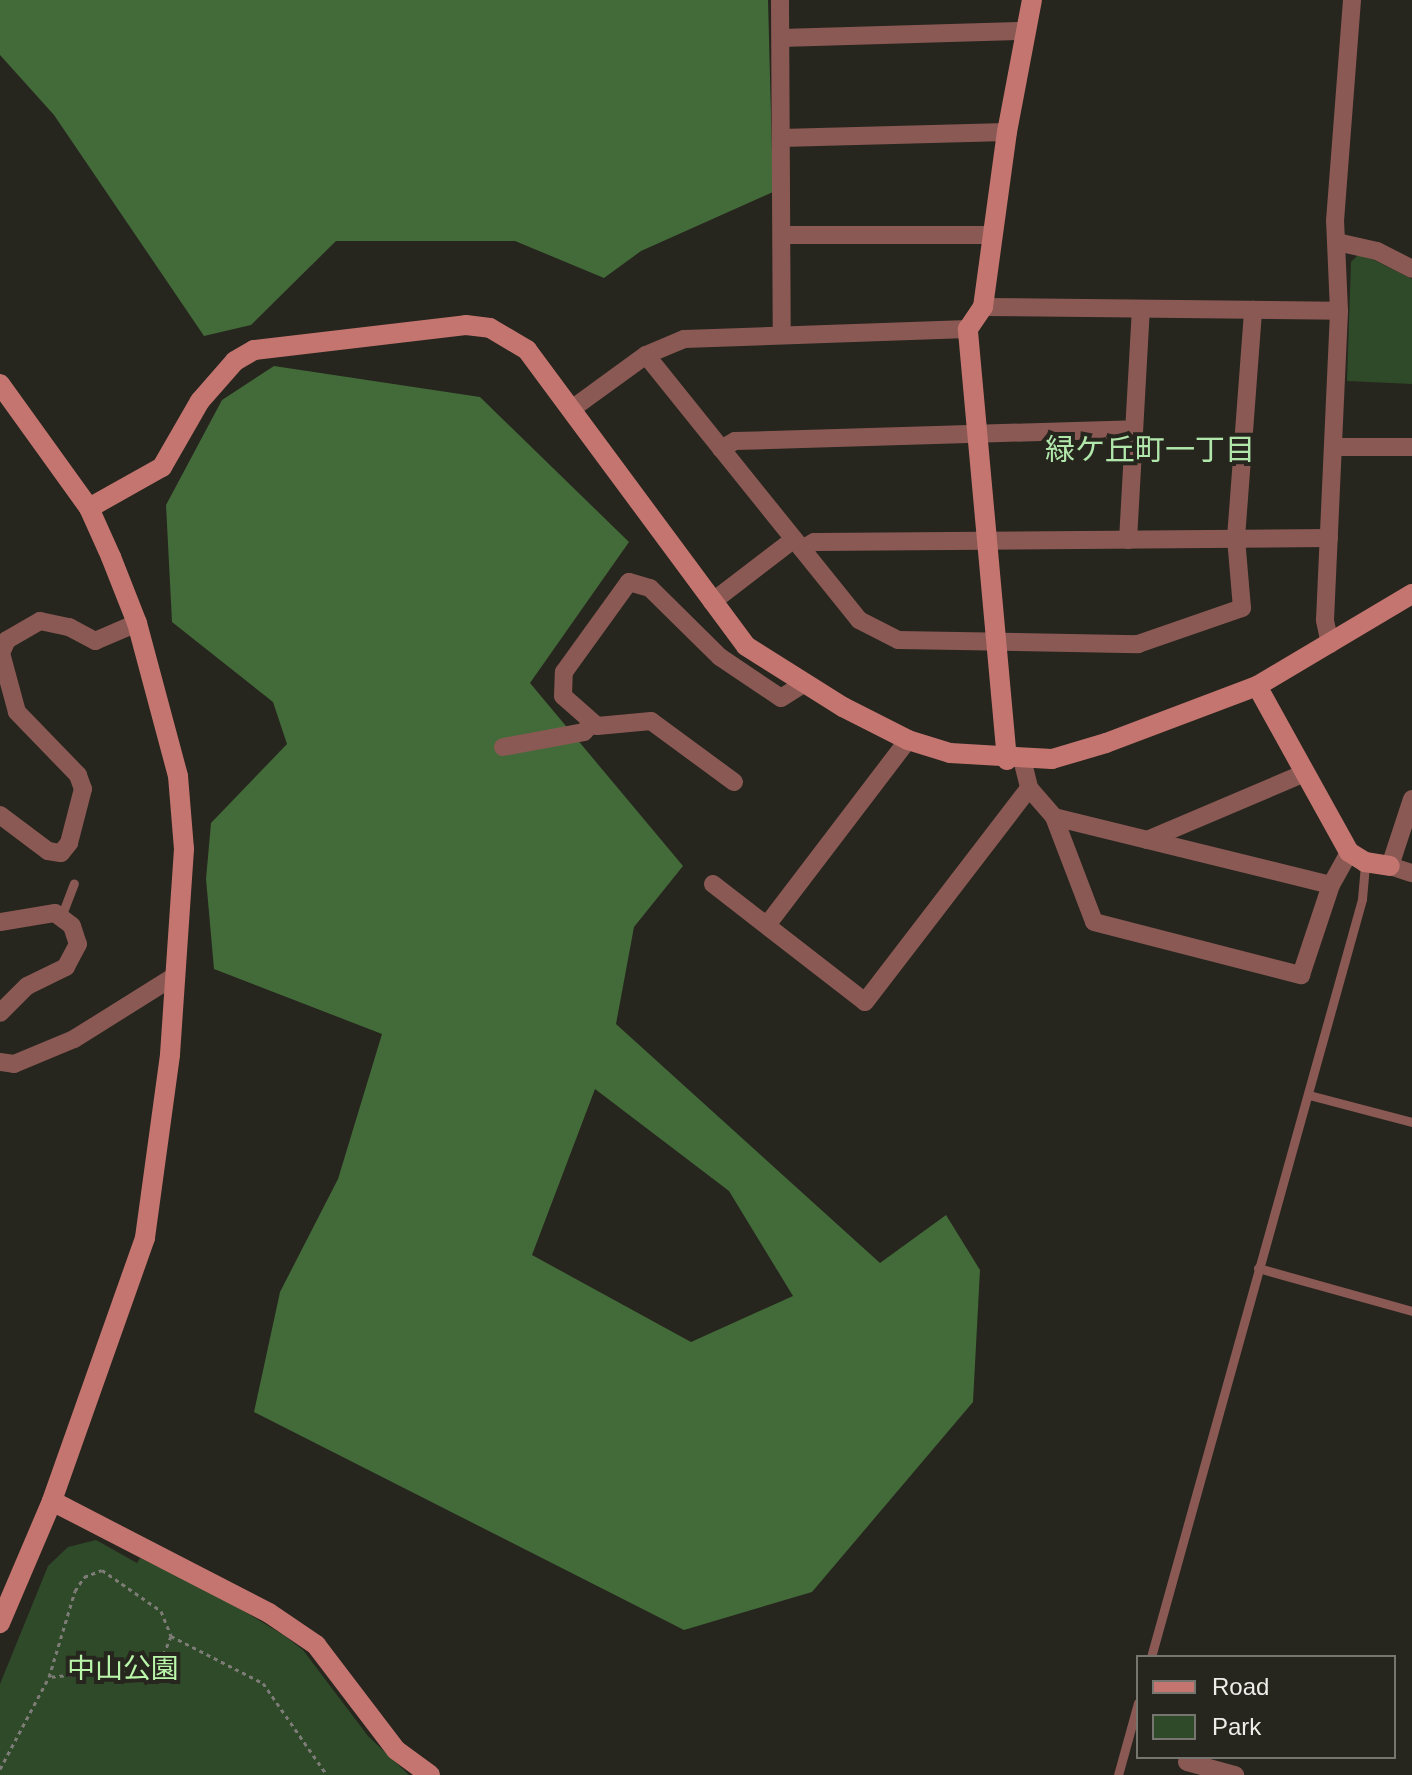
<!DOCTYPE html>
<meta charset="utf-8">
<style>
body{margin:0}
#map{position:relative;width:1412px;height:1775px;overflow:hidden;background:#26251e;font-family:Arial,"Noto Sans JP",sans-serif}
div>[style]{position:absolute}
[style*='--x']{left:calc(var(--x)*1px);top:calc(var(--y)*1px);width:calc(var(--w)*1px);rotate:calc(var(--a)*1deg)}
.green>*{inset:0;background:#2f4a28}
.forest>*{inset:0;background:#436a39}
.path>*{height:3px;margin-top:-1.5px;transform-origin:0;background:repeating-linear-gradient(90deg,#7d7c77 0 4px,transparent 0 8px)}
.lane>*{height:9px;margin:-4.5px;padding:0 4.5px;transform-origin:4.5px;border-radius:4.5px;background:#8a5954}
.street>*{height:18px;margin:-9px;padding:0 9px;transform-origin:9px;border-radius:9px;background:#8a5954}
.secondary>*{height:20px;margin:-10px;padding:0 10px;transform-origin:10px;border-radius:10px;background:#c4756f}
span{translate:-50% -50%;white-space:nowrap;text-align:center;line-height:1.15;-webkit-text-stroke:8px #26251e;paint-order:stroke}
.park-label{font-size:28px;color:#baf6aa}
.neighbourhood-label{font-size:30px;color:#b1e7aa}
.legend{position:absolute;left:1136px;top:1655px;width:260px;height:104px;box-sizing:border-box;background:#26251e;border:2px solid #76756f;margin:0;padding:10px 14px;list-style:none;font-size:24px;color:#eeede9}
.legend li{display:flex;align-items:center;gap:16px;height:40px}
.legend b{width:40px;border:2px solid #76756f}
</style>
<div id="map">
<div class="green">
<div style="clip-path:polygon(1360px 253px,1412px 279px,1412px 384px,1347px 381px,1351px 262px)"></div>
<div style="clip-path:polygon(96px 1540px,137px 1563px,140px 1558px,209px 1590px,285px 1636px,303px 1650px,368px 1736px,409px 1775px,0 1775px,0 1684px,48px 1566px,68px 1547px)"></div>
</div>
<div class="forest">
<div style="clip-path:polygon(0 0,768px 0,773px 192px,641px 251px,604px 278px,515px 241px,336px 241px,251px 325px,204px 336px,54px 115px,0 55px)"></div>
<div style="clip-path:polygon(evenodd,274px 366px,480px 397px,629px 542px,530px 683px,683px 866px,634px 927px,616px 1024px,880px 1263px,946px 1215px,980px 1270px,973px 1402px,812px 1592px,684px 1630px,254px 1412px,280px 1292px,338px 1179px,382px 1034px,214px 969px,206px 879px,211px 823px,287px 744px,273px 702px,172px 622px,166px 505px,222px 400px,274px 366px,595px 1089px,729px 1191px,793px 1296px,691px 1342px,532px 1255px,595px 1089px)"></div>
</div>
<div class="path">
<div style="--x:171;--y:1636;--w:32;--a:112"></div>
<div style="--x:159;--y:1666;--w:111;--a:174.3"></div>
<div style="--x:49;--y:1677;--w:90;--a:-73.2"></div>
<div style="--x:75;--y:1591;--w:17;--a:-57"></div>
<div style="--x:84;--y:1577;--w:19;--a:-21"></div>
<div style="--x:102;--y:1570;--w:72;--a:34.8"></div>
<div style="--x:161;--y:1611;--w:27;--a:68"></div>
<div style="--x:171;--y:1636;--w:103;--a:27.1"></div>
<div style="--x:263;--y:1683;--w:112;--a:55.2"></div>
<div style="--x:0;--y:1769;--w:104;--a:-62"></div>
</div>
<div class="lane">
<div style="--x:61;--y:917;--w:36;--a:-69"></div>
<div style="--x:1309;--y:1095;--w:106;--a:14.7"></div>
<div style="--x:1258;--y:1268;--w:160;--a:15.6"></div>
<div style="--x:1151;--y:1657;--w:787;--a:-74.44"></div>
<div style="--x:1362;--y:899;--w:37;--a:-85"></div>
<div style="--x:1118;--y:1775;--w:75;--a:-74.5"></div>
</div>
<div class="street">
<div style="--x:780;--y:0;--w:332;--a:89.7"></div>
<div style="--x:781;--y:38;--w:242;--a:-1.7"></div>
<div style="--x:781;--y:138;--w:226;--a:-1.5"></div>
<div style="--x:782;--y:235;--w:209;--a:0"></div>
<div style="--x:1337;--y:242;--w:41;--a:12.7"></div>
<div style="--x:1377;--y:251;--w:39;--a:27"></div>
<div style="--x:983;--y:307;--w:356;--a:0.6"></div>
<div style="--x:646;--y:355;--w:340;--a:51.2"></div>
<div style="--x:859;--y:620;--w:44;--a:27.1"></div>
<div style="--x:898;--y:640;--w:240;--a:1"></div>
<div style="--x:1138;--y:644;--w:110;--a:-19.1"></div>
<div style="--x:1242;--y:608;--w:70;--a:-94.9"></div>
<div style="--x:1236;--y:538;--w:229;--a:-85.7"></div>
<div style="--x:573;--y:408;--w:90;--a:-36"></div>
<div style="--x:646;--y:355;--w:41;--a:-22.8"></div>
<div style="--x:684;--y:339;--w:284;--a:-2"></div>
<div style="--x:1334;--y:447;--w:78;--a:0"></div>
<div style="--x:721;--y:449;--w:16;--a:-30"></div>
<div style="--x:735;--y:441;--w:399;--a:-1.7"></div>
<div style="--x:1128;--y:540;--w:230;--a:-86.8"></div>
<div style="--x:802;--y:549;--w:14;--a:-30"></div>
<div style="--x:814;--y:542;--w:515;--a:-0.45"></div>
<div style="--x:712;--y:602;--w:103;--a:-37.5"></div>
<div style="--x:1330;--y:644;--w:25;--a:-102"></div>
<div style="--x:1325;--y:620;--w:309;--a:-87.4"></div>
<div style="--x:1339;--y:311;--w:90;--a:-92.5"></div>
<div style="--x:1335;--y:221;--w:222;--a:-85.6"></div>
<div style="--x:503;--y:747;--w:82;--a:-10.5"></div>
<div style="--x:584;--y:732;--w:12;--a:-48"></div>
<div style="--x:1022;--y:759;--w:30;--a:76"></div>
<div style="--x:1029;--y:788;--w:38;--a:49"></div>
<div style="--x:1054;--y:817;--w:112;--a:69.1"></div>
<div style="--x:1094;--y:922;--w:214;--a:14.4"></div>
<div style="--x:1301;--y:975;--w:95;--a:-71.6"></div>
<div style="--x:1331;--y:885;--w:38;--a:-61"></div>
<div style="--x:734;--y:782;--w:103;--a:-143.7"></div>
<div style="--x:651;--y:721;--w:54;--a:174.7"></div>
<div style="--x:597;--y:726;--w:45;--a:-138.6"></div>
<div style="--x:563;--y:696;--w:24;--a:-88"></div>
<div style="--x:564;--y:672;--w:111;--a:-54.2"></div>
<div style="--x:629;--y:582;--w:22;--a:16"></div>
<div style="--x:650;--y:588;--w:98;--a:44.6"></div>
<div style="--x:720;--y:657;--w:73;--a:33.9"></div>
<div style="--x:781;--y:698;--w:26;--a:-32"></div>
<div style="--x:1412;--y:799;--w:71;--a:108.2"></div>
<div style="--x:1390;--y:866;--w:23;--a:18"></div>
<div style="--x:0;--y:815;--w:60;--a:36.9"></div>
<div style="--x:48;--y:851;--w:13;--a:9"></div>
<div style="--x:61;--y:853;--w:13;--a:-51"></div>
<div style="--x:69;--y:843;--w:56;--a:-75.5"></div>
<div style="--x:83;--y:789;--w:15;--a:-110"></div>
<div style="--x:78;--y:775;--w:88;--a:-134.1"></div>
<div style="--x:17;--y:712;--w:61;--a:-105.2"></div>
<div style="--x:1;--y:653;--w:14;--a:-65"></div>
<div style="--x:7;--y:640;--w:38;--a:-30"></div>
<div style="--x:40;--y:621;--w:30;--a:12"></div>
<div style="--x:69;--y:627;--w:30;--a:28"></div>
<div style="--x:95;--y:641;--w:46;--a:-23.2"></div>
<div style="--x:1054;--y:817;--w:285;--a:13.8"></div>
<div style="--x:1147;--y:840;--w:172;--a:-23"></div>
<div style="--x:713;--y:884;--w:192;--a:37.8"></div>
<div style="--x:865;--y:1002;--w:270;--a:-52.5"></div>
<div style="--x:0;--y:922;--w:56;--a:-9.3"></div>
<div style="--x:55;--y:913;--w:21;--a:37"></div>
<div style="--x:72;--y:926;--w:19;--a:72"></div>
<div style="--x:78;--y:944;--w:26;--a:118"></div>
<div style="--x:66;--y:967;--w:43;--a:154"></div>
<div style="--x:27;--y:986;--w:38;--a:135"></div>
<div style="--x:767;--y:925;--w:233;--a:-52.7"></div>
<div style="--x:0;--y:1062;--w:14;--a:8"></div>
<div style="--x:14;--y:1064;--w:65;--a:-22.6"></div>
<div style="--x:74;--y:1039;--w:119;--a:-32"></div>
<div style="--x:1187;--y:1762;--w:50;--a:15.2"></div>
</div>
<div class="secondary">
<div style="--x:0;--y:384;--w:153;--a:54.3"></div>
<div style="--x:89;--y:508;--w:54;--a:65.8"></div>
<div style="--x:111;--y:557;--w:71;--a:68.5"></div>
<div style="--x:137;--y:623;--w:158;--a:75"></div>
<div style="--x:178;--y:776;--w:73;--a:85.3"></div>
<div style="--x:184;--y:849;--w:206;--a:93.9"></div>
<div style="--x:170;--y:1055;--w:185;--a:97.8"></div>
<div style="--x:145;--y:1238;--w:279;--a:109.5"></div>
<div style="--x:52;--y:1501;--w:133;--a:113.1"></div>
<div style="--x:89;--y:508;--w:84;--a:-29.3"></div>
<div style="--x:162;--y:467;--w:76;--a:-60.1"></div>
<div style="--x:200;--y:401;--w:53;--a:-48.8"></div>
<div style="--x:235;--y:361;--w:22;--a:-30"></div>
<div style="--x:254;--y:350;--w:213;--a:-6.7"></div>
<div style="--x:466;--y:325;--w:24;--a:7"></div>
<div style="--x:490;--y:328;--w:43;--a:30.7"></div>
<div style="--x:527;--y:350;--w:368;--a:53.5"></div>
<div style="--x:746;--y:646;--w:115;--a:32.2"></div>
<div style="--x:843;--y:707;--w:73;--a:26.9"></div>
<div style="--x:908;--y:740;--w:44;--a:17.2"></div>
<div style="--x:950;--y:753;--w:102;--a:3.4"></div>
<div style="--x:1052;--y:759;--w:56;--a:-16.5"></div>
<div style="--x:1106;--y:743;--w:161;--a:-20.7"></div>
<div style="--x:1257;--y:686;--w:180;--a:-30.7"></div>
<div style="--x:1257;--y:686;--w:190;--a:61"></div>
<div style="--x:1349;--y:852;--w:19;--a:32"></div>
<div style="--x:1365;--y:862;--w:25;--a:9"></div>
<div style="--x:1007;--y:760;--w:433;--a:-95.2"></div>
<div style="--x:968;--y:329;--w:27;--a:-56"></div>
<div style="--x:983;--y:307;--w:177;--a:-82.2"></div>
<div style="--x:1007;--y:132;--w:134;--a:-79.3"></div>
<div style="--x:52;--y:1501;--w:244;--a:27.3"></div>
<div style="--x:269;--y:1613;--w:57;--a:34.2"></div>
<div style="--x:316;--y:1645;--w:132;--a:52.7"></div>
<div style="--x:396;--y:1750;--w:42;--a:36.3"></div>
</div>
<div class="park-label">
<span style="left:123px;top:1669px">中山公園</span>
</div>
<div class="neighbourhood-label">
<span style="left:1150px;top:450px">緑ケ丘町一丁目</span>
</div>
<ul class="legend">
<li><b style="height:10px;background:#c4756f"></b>Road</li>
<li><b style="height:22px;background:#2f4a28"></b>Park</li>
</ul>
</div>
